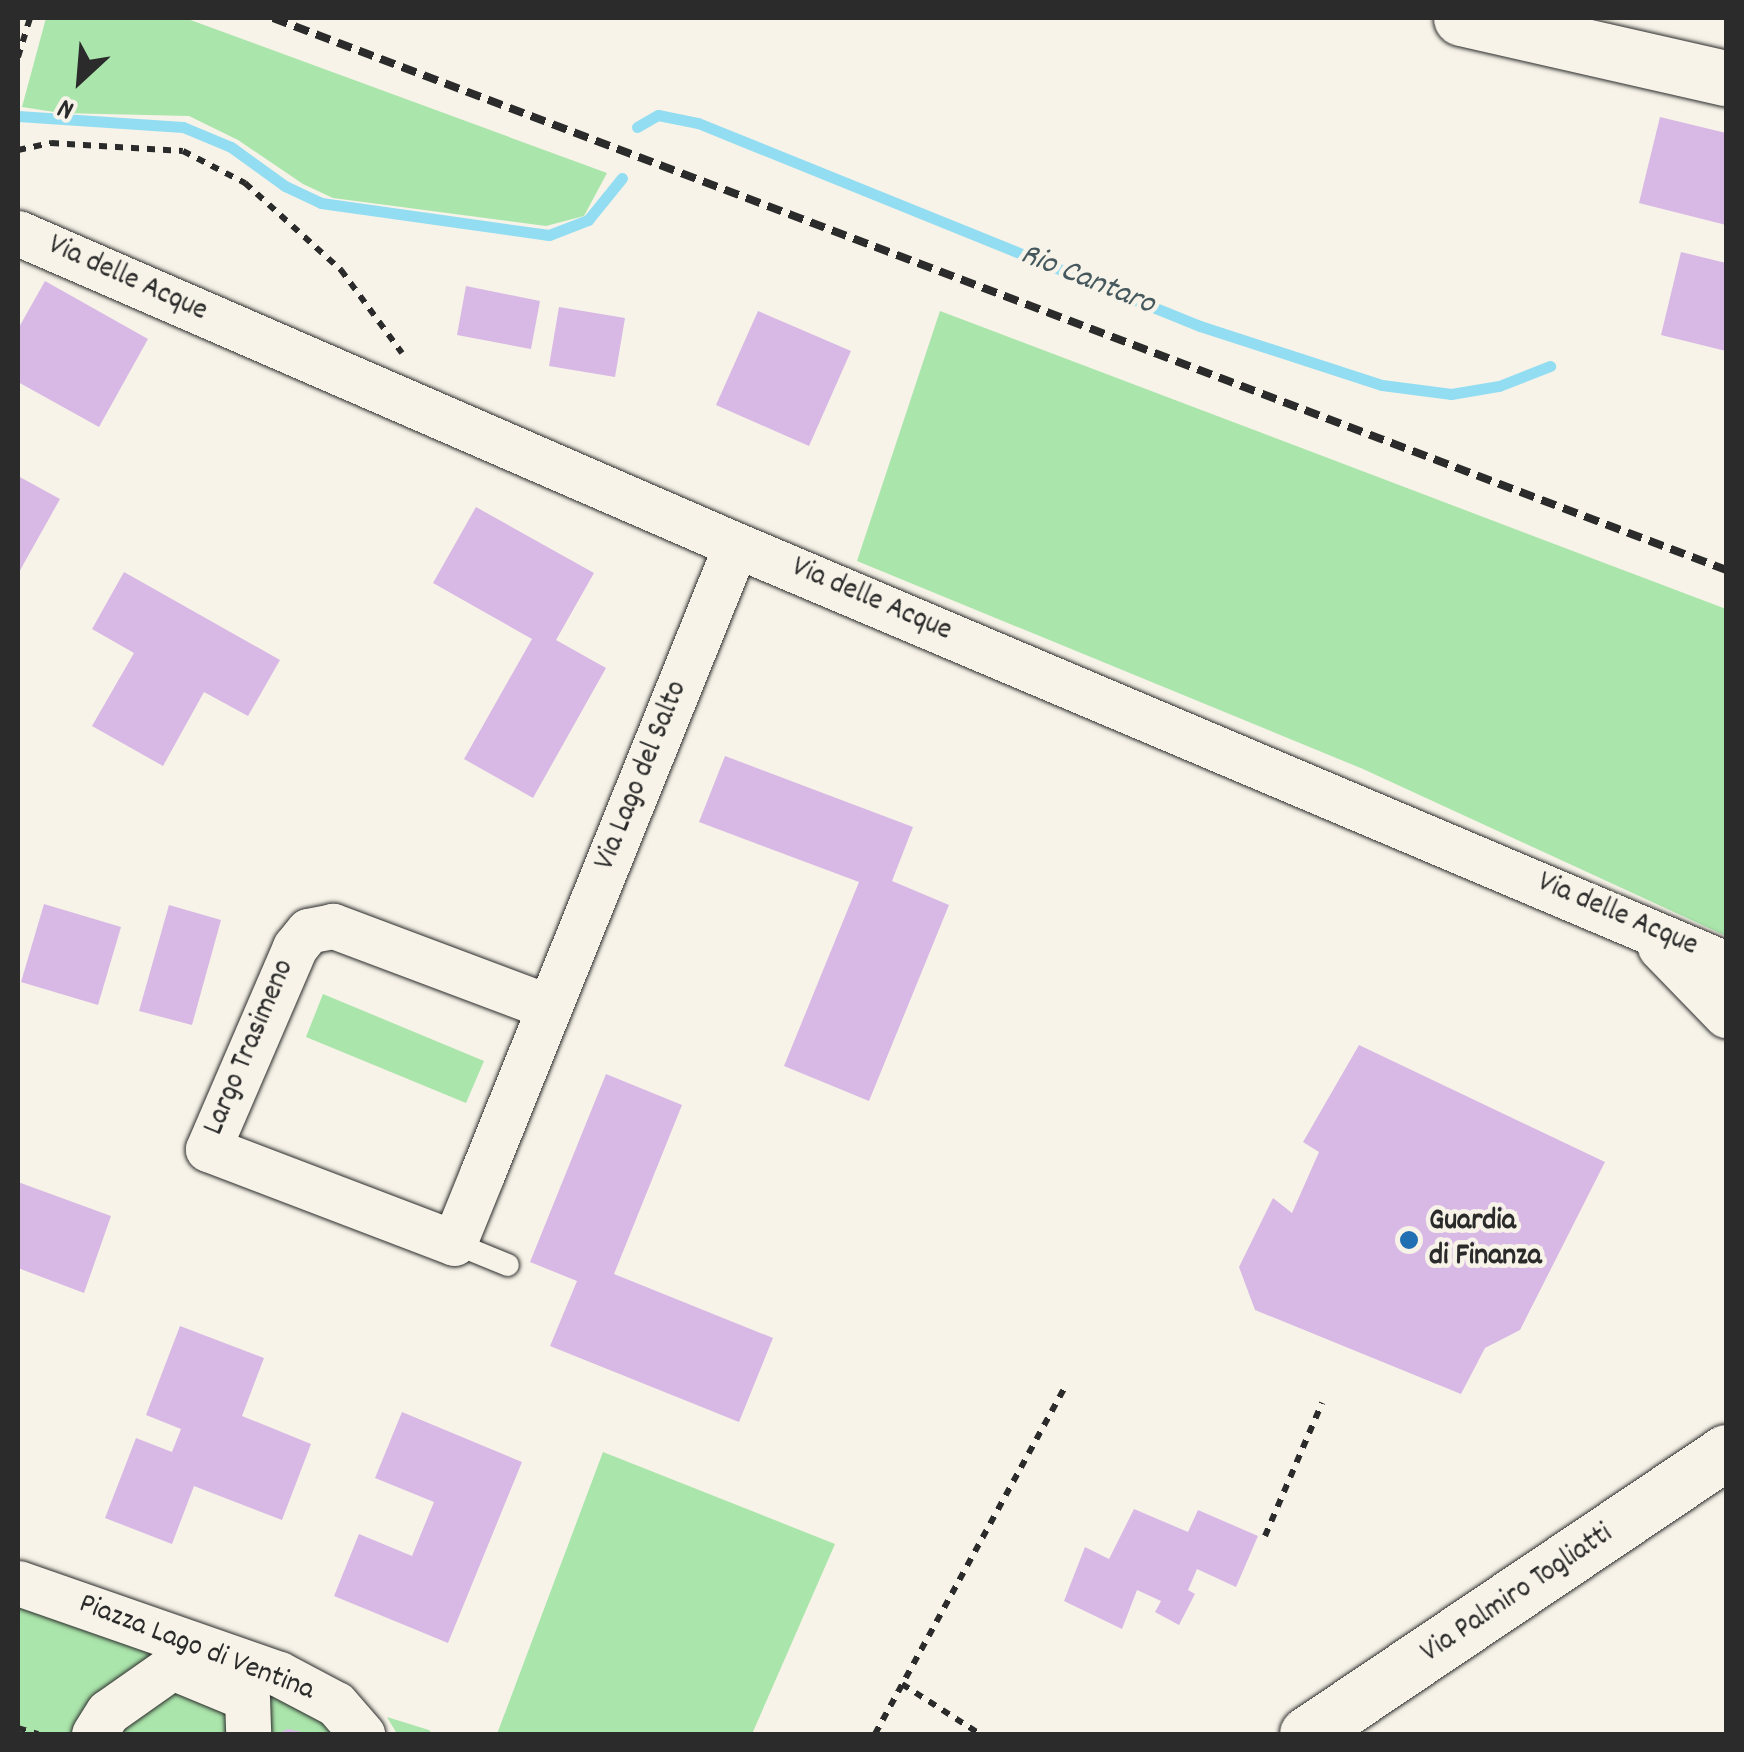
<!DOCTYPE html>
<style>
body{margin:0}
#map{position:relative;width:1744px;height:1752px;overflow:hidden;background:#f7f3e8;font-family:Dekko,sans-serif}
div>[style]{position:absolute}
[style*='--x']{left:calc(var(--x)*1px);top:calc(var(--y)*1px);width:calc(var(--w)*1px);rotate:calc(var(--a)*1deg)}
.green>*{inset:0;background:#aae5ab}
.stream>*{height:11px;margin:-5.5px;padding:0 5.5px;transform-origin:5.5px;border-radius:5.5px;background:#92ddf2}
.building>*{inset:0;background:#d8b9e5}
.path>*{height:6px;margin-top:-3px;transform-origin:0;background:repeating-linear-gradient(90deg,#2b2b2b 0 8px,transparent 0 16px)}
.roads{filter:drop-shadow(0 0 2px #2b2b2b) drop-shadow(0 0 2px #2b2b2b)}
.lane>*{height:22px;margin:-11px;padding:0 11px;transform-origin:11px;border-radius:11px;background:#f7f3e8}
.street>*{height:45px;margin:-22.5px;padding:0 22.5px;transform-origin:22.5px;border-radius:22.5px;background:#f7f3e8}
.secondary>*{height:55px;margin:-27.5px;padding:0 27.5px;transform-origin:27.5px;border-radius:27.5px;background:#f7f3e8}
.rail>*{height:8px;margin-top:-4px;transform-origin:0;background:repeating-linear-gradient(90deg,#2b2b2b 0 15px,transparent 0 23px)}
.dots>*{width:28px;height:28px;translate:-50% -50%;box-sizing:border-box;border:5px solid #f7f3e8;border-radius:50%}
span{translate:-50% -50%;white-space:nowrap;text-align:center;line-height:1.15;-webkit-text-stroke:9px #f7f3e8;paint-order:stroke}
.street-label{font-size:30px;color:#2b2b2b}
.poi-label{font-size:30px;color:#2b2b2b;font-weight:700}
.left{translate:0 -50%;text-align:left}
.water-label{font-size:32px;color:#45585d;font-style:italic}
.frame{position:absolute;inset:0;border:20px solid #2b2b2b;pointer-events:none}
.north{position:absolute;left:30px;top:30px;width:100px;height:100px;-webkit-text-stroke:8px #f7f3e8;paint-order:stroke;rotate:206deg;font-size:28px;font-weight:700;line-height:40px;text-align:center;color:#2b2b2b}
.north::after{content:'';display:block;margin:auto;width:35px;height:45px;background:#2b2b2b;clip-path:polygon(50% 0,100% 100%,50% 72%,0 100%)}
</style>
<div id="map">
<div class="green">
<div style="clip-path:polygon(46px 18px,185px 18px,607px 173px,584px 216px,546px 226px,333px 198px,303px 184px,238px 140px,189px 116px,61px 113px,22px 107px)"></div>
<div style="clip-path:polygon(940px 311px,1726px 609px,1726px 936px,1363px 769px,857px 561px)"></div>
<div style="clip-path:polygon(323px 994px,484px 1061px,466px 1103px,306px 1037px)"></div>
<div style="clip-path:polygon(603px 1452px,835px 1544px,752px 1734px,497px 1734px)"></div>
<div style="clip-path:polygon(18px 1604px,273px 1692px,342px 1734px,18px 1734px)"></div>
<div style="clip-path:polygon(387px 1717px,429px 1730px,433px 1734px,397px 1734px)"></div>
</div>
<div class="stream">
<div style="--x:18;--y:116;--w:165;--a:3.8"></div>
<div style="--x:183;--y:127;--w:52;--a:22.6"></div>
<div style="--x:231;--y:147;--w:67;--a:35.8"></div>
<div style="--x:285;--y:186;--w:40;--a:25"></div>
<div style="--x:321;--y:203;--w:230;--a:8"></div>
<div style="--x:549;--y:235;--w:42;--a:-21"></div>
<div style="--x:588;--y:220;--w:54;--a:-51"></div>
<div style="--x:637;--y:127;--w:24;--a:-30"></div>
<div style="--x:658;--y:115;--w:41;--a:11.3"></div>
<div style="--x:698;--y:123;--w:541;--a:22.02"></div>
<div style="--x:1200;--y:326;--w:191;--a:18"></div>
<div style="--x:1382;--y:385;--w:70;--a:7.4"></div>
<div style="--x:1451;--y:394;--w:49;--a:-9.5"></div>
<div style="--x:1499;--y:386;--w:55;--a:-21.4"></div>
</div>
<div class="building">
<div style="clip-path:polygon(1660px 117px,1726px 133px,1726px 225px,1639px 203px)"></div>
<div style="clip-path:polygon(1681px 252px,1726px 263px,1726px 351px,1661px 335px)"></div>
<div style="clip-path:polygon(45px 281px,148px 339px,99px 427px,18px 382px,18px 329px)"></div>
<div style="clip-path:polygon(466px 286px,540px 301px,531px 349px,457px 335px)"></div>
<div style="clip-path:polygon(559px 307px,625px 318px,615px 377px,549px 366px)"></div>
<div style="clip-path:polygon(758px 311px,851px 351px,809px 446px,716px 405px)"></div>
<div style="clip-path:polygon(18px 476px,60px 499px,18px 574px)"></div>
<div style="clip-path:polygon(476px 507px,594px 573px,556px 640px,606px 668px,533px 798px,464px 759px,532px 639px,433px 583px)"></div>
<div style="clip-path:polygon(124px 572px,280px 660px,248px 716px,204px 692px,163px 766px,92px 726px,134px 653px,92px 629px)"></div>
<div style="clip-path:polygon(725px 756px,913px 827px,892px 881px,949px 905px,869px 1101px,784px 1066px,859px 882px,699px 822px)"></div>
<div style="clip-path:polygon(44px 904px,121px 927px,98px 1005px,21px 982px)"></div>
<div style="clip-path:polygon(169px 905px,221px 920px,192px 1025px,139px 1011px)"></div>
<div style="clip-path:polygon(1359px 1045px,1605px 1162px,1520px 1330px,1485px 1348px,1461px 1394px,1255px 1310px,1239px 1267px,1273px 1198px,1292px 1213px,1319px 1152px,1303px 1142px)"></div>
<div style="clip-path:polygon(606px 1074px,682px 1105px,614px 1274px,773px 1338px,739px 1422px,550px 1346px,577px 1281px,530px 1262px)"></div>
<div style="clip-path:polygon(18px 1182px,111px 1216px,84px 1293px,18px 1268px)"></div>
<div style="clip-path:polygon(180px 1326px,264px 1358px,242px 1416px,311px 1444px,282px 1520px,194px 1486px,172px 1544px,105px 1518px,136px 1438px,172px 1452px,181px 1429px,146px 1415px)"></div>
<div style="clip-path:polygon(402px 1412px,522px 1462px,448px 1643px,334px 1596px,359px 1534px,412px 1556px,434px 1502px,375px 1478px)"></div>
<div style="clip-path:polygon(1134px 1509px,1188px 1532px,1198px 1510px,1258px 1536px,1236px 1587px,1197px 1569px,1188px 1590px,1195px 1594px,1179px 1625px,1155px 1612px,1161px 1601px,1137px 1590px,1122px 1629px,1064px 1601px,1085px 1547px,1109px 1559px)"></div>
<div style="clip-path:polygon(288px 1729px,307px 1733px,307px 1734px,276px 1734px)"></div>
</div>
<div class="path">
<div style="--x:18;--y:57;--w:41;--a:-72.9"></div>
<div style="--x:18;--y:150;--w:34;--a:-12"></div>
<div style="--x:51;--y:143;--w:132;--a:3.5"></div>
<div style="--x:183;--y:151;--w:70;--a:27.3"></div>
<div style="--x:245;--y:183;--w:130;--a:42.2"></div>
<div style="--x:341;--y:270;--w:103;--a:53.7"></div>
<div style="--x:1265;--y:1536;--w:145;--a:-66.8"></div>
<div style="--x:902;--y:1684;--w:93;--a:32.7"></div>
<div style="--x:18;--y:1728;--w:21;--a:17"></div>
<div style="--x:875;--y:1734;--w:393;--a:-61.3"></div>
</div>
<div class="roads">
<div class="lane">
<div style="--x:454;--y:1243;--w:58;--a:22.2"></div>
</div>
<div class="street">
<div style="--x:18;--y:233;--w:783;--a:23.49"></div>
<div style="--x:736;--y:545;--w:1075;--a:22.94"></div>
<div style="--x:1660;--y:947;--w:95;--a:45.9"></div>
<div style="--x:549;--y:1007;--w:231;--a:-159.4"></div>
<div style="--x:333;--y:926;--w:25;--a:169"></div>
<div style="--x:308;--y:931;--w:21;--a:129"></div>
<div style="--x:295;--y:947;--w:220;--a:113.3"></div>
<div style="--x:208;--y:1149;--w:263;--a:20.9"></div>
<div style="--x:454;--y:1243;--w:74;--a:-67.9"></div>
<div style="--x:482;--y:1174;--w:678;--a:-68.01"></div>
<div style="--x:18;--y:1583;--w:276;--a:19.2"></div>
<div style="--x:279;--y:1674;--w:64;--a:27.8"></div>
<div style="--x:336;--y:1704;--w:40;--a:49"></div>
<div style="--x:94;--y:1734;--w:26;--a:-58"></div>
<div style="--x:108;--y:1712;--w:78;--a:-35.1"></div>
<div style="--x:172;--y:1667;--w:81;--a:22.5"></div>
<div style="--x:247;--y:1698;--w:36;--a:88"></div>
</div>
<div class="secondary">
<div style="--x:1461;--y:18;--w:272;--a:12.8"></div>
<div style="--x:1307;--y:1734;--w:505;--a:-33.94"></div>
</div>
</div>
<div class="rail">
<div style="--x:273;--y:18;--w:1554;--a:20.8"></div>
</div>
<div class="dots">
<div style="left:1409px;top:1240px;background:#1f6fb2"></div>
</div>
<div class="street-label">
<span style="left:127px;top:280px;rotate:24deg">Via delle Acque</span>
<span style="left:871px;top:601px;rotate:23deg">Via delle Acque</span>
<span style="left:643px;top:776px;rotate:-68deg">Via Lago del Salto</span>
<span style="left:1617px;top:916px;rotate:23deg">Via delle Acque</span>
<span style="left:251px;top:1048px;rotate:-67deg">Largo Trasimeno</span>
<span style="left:1518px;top:1595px;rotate:-34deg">Via Palmiro Togliatti</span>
<span style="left:196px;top:1649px;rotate:21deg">Piazza Lago di Ventina</span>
</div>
<div class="poi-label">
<span class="left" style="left:1429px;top:1240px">Guardia<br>di Finanza</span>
</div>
<div class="water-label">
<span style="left:1087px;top:281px;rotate:22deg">Rio Cantaro</span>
</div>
<div class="frame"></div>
<div class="north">N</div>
</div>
